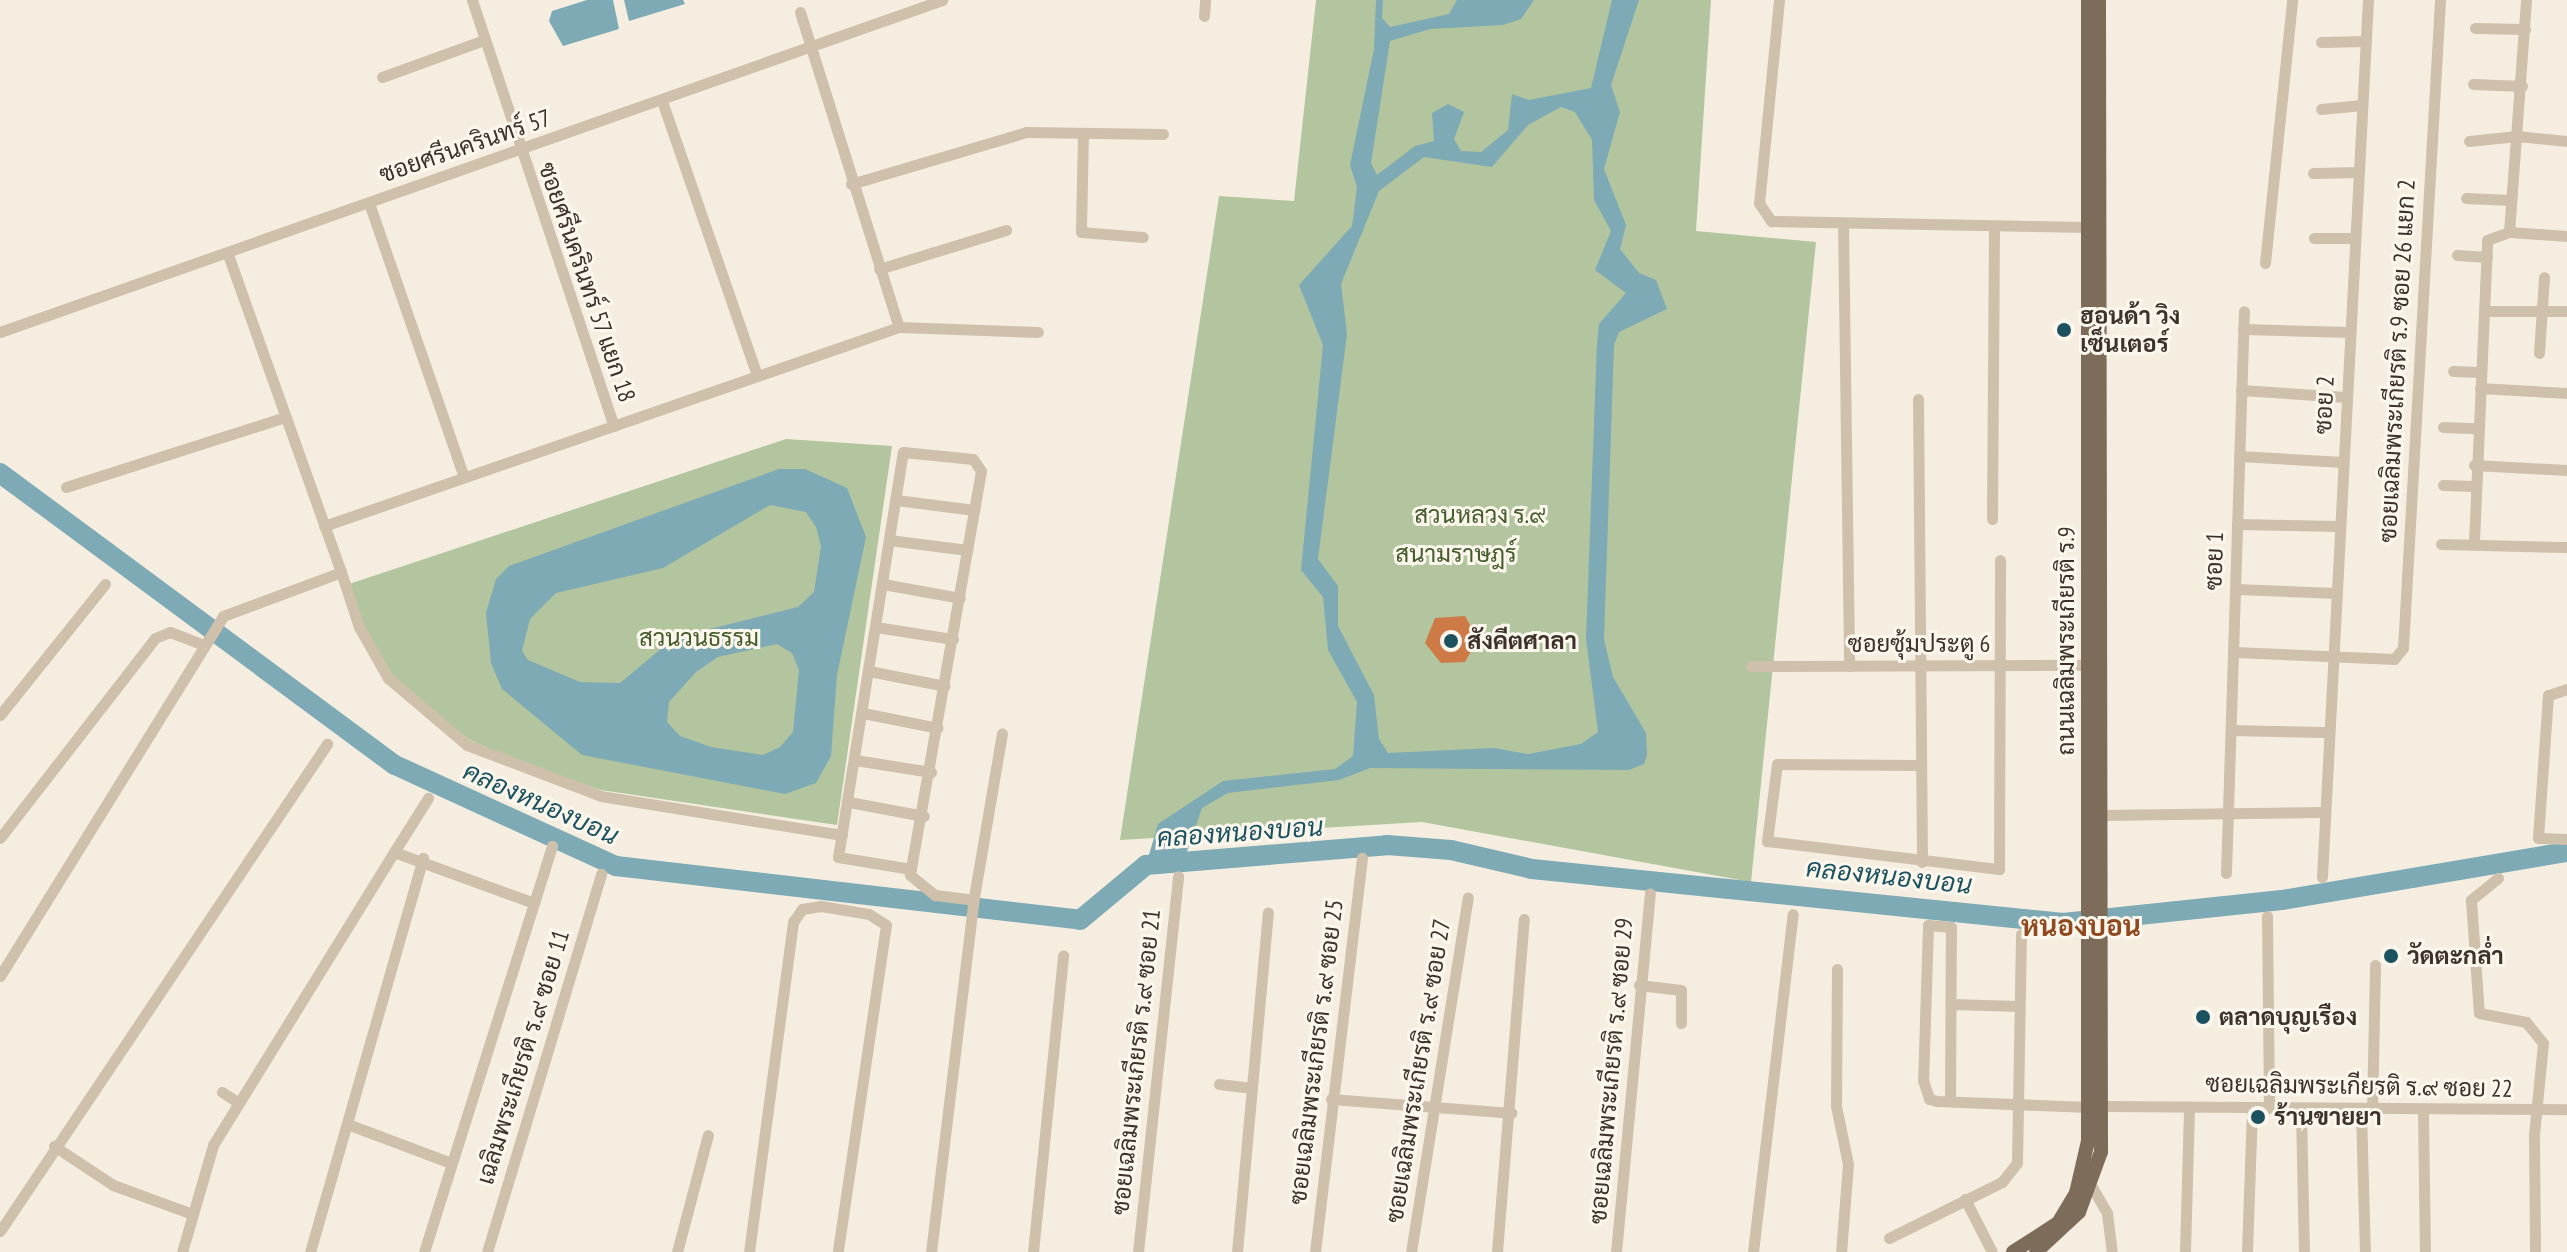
<!DOCTYPE html>
<meta charset="utf-8">
<style>
body{margin:0}
#map{position:relative;width:2567px;height:1252px;overflow:hidden;background:#f5eee0;font-family:"PT Sans Narrow",Sarabun,sans-serif}
div>[style]{position:absolute}
[style*='--x']{left:calc(var(--x)*1px);top:calc(var(--y)*1px);width:calc(var(--w)*1px);rotate:calc(var(--a)*1deg)}
.green>*{inset:0;background:#b3c59e}
.water>*{inset:0;background:#7daab4}
.river>*{height:20px;margin:-10px;padding:0 10px;transform-origin:10px;border-radius:10px;background:#7daab4}
.building>*{inset:0;background:#cd7a46}
.minor>*{height:11px;margin:-5.5px;padding:0 5.5px;transform-origin:5.5px;border-radius:5.5px;background:#cec0ab}
.major>*{height:14px;margin:-7px;padding:0 7px;transform-origin:7px;border-radius:7px;background:#7e6c5b}
.dots>*{width:22px;height:22px;translate:-50% -50%;box-sizing:border-box;border:4px solid #fcf7ed;border-radius:50%}
span{translate:-50% -50%;white-space:nowrap;text-align:center;line-height:1.15;-webkit-text-stroke:6px #fcf7ed;paint-order:stroke}
.street-label{font-size:24px;color:#3c322a}
.poi-label{font-size:24px;color:#3c322a;font-weight:700}
.left{translate:0 -50%;text-align:left}
.park-label{font-size:24px;color:#445c2c}
.water-label{font-size:26px;color:#1c5260;font-style:italic}
.quarter-label{font-size:28px;color:#90491e;font-weight:700}
</style>
<div id="map">
<div class="green">
<div style="clip-path:polygon(1316px 0,1711px 0,1696px 231px,1816px 242px,1751px 882px,1422px 822px,1120px 840px,1219px 196px,1294px 201px)"></div>
<div style="clip-path:polygon(786px 439px,892px 446px,837px 825px,601px 790px,529px 766px,470px 740px,428px 709px,392px 675px,364px 628px,349px 584px)"></div>
</div>
<div class="water">
<div style="clip-path:polygon(587px 0,613px 0,619px 29px,563px 46px,549px 21px,552px 11px)"></div>
<div style="clip-path:polygon(624px 0,683px 0,685px 4px,629px 21px)"></div>
<div style="clip-path:polygon(evenodd,1376px 0,1383px 0,1382px 18px,1390px 27px,1449px 14px,1457px 0,1534px 0,1521px 19px,1503px 25px,1430px 29px,1390px 41px,1371px 163px,1377px 175px,1415px 146px,1434px 141px,1432px 113px,1448px 104px,1464px 112px,1454px 139px,1461px 151px,1481px 152px,1508px 130px,1512px 94px,1529px 100px,1591px 88px,1612px 0,1639px 0,1611px 85px,1620px 112px,1604px 169px,1626px 225px,1620px 249px,1639px 273px,1656px 280px,1667px 309px,1619px 332px,1614px 345px,1604px 639px,1613px 677px,1646px 733px,1647px 755px,1644px 764px,1629px 770px,1370px 768px,1339px 780px,1228px 793px,1202px 808px,1182px 866px,1146px 865px,1158px 824px,1223px 781px,1335px 769px,1353px 756px,1357px 702px,1328px 650px,1323px 597px,1301px 570px,1323px 345px,1299px 285px,1352px 226px,1357px 187px,1350px 165px,1374px 49px,1376px 0,1561px 107px,1575px 112px,1592px 140px,1594px 200px,1611px 231px,1595px 270px,1626px 293px,1599px 324px,1597px 343px,1586px 639px,1598px 732px,1581px 744px,1528px 754px,1494px 748px,1388px 753px,1379px 739px,1374px 695px,1338px 626px,1338px 586px,1318px 559px,1347px 334px,1341px 284px,1379px 191px,1424px 157px,1492px 167px,1528px 125px,1561px 107px)"></div>
<div style="clip-path:polygon(evenodd,779px 469px,805px 469px,847px 488px,866px 537px,837px 675px,831px 756px,816px 783px,785px 794px,582px 755px,502px 689px,491px 663px,486px 613px,496px 579px,509px 566px,779px 469px,770px 505px,806px 512px,816px 527px,821px 546px,814px 592px,798px 607px,674px 638px,620px 683px,580px 682px,528px 660px,522px 651px,530px 619px,556px 593px,663px 568px,770px 505px,779px 469px,777px 644px,792px 653px,799px 670px,793px 732px,780px 747px,763px 755px,711px 747px,680px 736px,667px 722px,669px 702px,696px 672px,718px 657px,777px 644px)"></div>
</div>
<div class="river">
<div style="--x:0;--y:473;--w:491;--a:36.5"></div>
<div style="--x:395;--y:765;--w:243;--a:24.6"></div>
<div style="--x:616;--y:866;--w:467;--a:6.6"></div>
<div style="--x:1080;--y:920;--w:86;--a:-39.8"></div>
<div style="--x:1146;--y:865;--w:242;--a:-4.7"></div>
<div style="--x:1387;--y:845;--w:64;--a:4.5"></div>
<div style="--x:1451;--y:850;--w:83;--a:13.2"></div>
<div style="--x:1532;--y:869;--w:534;--a:5.81"></div>
<div style="--x:2063;--y:923;--w:220;--a:-6"></div>
<div style="--x:2282;--y:900;--w:289;--a:-9.6"></div>
</div>
<div class="building">
<div style="clip-path:polygon(1465px 616px,1478px 639px,1465px 662px,1441px 663px,1425px 643px,1435px 618px)"></div>
</div>
<div class="minor">
<div style="--x:472;--y:0;--w:449;--a:71.6"></div>
<div style="--x:1779;--y:0;--w:204;--a:95.6"></div>
<div style="--x:1759;--y:203;--w:22;--a:56"></div>
<div style="--x:1771;--y:221;--w:318;--a:1.1"></div>
<div style="--x:800;--y:12;--w:330;--a:72.6"></div>
<div style="--x:1204;--y:16;--w:16;--a:-86"></div>
<div style="--x:2475;--y:28;--w:50;--a:1.1"></div>
<div style="--x:2321;--y:42;--w:45;--a:-1.3"></div>
<div style="--x:382;--y:77;--w:109;--a:-19.9"></div>
<div style="--x:2473;--y:84;--w:49;--a:2.3"></div>
<div style="--x:662;--y:101;--w:290;--a:70.9"></div>
<div style="--x:2321;--y:109;--w:41;--a:-5.6"></div>
<div style="--x:1083;--y:133;--w:99;--a:91.2"></div>
<div style="--x:1081;--y:232;--w:62;--a:4.6"></div>
<div style="--x:2469;--y:141;--w:48;--a:-5.9"></div>
<div style="--x:2517;--y:136;--w:50;--a:5.7"></div>
<div style="--x:2313;--y:173;--w:46;--a:-1.2"></div>
<div style="--x:851;--y:184;--w:183;--a:-16.5"></div>
<div style="--x:1026;--y:132;--w:137;--a:0.8"></div>
<div style="--x:2466;--y:198;--w:44;--a:2.6"></div>
<div style="--x:369;--y:203;--w:290;--a:70.9"></div>
<div style="--x:1843;--y:224;--w:442;--a:89.2"></div>
<div style="--x:2509;--y:232;--w:58;--a:3.9"></div>
<div style="--x:2314;--y:238;--w:41;--a:0"></div>
<div style="--x:2457;--y:255;--w:30;--a:4"></div>
<div style="--x:2265;--y:263;--w:264;--a:-84.1"></div>
<div style="--x:879;--y:269;--w:133;--a:-17.1"></div>
<div style="--x:2486;--y:311;--w:81;--a:0"></div>
<div style="--x:2243;--y:329;--w:107;--a:1.6"></div>
<div style="--x:0;--y:332;--w:999;--a:-19.41"></div>
<div style="--x:2539;--y:353;--w:76;--a:-86.2"></div>
<div style="--x:2453;--y:371;--w:27;--a:2"></div>
<div style="--x:2480;--y:388;--w:87;--a:3.3"></div>
<div style="--x:2241;--y:390;--w:105;--a:3.8"></div>
<div style="--x:1918;--y:399;--w:463;--a:89.5"></div>
<div style="--x:2443;--y:427;--w:34;--a:2"></div>
<div style="--x:2239;--y:456;--w:104;--a:3.3"></div>
<div style="--x:2474;--y:465;--w:93;--a:3.1"></div>
<div style="--x:2443;--y:485;--w:31;--a:2"></div>
<div style="--x:66;--y:487;--w:230;--a:-17.7"></div>
<div style="--x:896;--y:500;--w:79;--a:7.3"></div>
<div style="--x:1992;--y:519;--w:290;--a:-89.6"></div>
<div style="--x:2237;--y:524;--w:102;--a:1.1"></div>
<div style="--x:324;--y:526;--w:608;--a:-19.09"></div>
<div style="--x:899;--y:327;--w:139;--a:2.1"></div>
<div style="--x:889;--y:540;--w:79;--a:7.3"></div>
<div style="--x:2474;--y:542;--w:302;--a:-87.5"></div>
<div style="--x:2487;--y:240;--w:23;--a:-20"></div>
<div style="--x:2509;--y:232;--w:233;--a:-85.8"></div>
<div style="--x:2441;--y:544;--w:126;--a:1.4"></div>
<div style="--x:341;--y:572;--w:58;--a:71.9"></div>
<div style="--x:359;--y:627;--w:59;--a:60.4"></div>
<div style="--x:388;--y:678;--w:104;--a:40.3"></div>
<div style="--x:467;--y:745;--w:143;--a:20.8"></div>
<div style="--x:601;--y:796;--w:244;--a:9.2"></div>
<div style="--x:883;--y:584;--w:78;--a:10.3"></div>
<div style="--x:2235;--y:589;--w:101;--a:2.3"></div>
<div style="--x:876;--y:627;--w:78;--a:8.9"></div>
<div style="--x:2234;--y:652;--w:160;--a:2.5"></div>
<div style="--x:2394;--y:659;--w:14;--a:-51"></div>
<div style="--x:2403;--y:648;--w:649;--a:-86.73"></div>
<div style="--x:1751;--y:666;--w:337;--a:-0.2"></div>
<div style="--x:869;--y:671;--w:77;--a:11.2"></div>
<div style="--x:2567;--y:689;--w:20;--a:162"></div>
<div style="--x:2548;--y:695;--w:143;--a:94"></div>
<div style="--x:2538;--y:838;--w:29;--a:2"></div>
<div style="--x:863;--y:713;--w:76;--a:11.3"></div>
<div style="--x:0;--y:715;--w:168;--a:-51.3"></div>
<div style="--x:2231;--y:730;--w:95;--a:1.2"></div>
<div style="--x:855;--y:760;--w:77;--a:9"></div>
<div style="--x:1921;--y:765;--w:144;--a:-179.6"></div>
<div style="--x:1777;--y:764;--w:78;--a:97.4"></div>
<div style="--x:1767;--y:841;--w:234;--a:6.9"></div>
<div style="--x:1999;--y:869;--w:309;--a:-89.8"></div>
<div style="--x:849;--y:802;--w:76;--a:10.6"></div>
<div style="--x:2100;--y:815;--w:222;--a:-0.8"></div>
<div style="--x:0;--y:838;--w:253;--a:-52.2"></div>
<div style="--x:155;--y:638;--w:16;--a:-22"></div>
<div style="--x:170;--y:632;--w:36;--a:21"></div>
<div style="--x:394;--y:852;--w:64;--a:-57.8"></div>
<div style="--x:911;--y:869;--w:74;--a:-170.7"></div>
<div style="--x:838;--y:857;--w:410;--a:-80.9"></div>
<div style="--x:903;--y:452;--w:70;--a:5.7"></div>
<div style="--x:973;--y:459;--w:14;--a:56"></div>
<div style="--x:981;--y:471;--w:410;--a:100"></div>
<div style="--x:910;--y:875;--w:32;--a:39"></div>
<div style="--x:935;--y:895;--w:39;--a:7"></div>
<div style="--x:2226;--y:873;--w:562;--a:-88.17"></div>
<div style="--x:2322;--y:877;--w:878;--a:-87"></div>
<div style="--x:2498;--y:878;--w:35;--a:141"></div>
<div style="--x:2471;--y:900;--w:113;--a:86"></div>
<div style="--x:2479;--y:1013;--w:48;--a:10.8"></div>
<div style="--x:2526;--y:1022;--w:27;--a:51"></div>
<div style="--x:2543;--y:1043;--w:92;--a:95.6"></div>
<div style="--x:2534;--y:1135;--w:117;--a:89.5"></div>
<div style="--x:2267;--y:916;--w:192;--a:89.4"></div>
<div style="--x:1837;--y:969;--w:137;--a:90.4"></div>
<div style="--x:1836;--y:1106;--w:59;--a:78.3"></div>
<div style="--x:1848;--y:1164;--w:88;--a:94.5"></div>
<div style="--x:0;--y:976;--w:423;--a:-58.2"></div>
<div style="--x:223;--y:616;--w:126;--a:-20.4"></div>
<div style="--x:341;--y:572;--w:337;--a:-109.6"></div>
<div style="--x:1639;--y:985;--w:42;--a:6.8"></div>
<div style="--x:1681;--y:990;--w:33;--a:90"></div>
<div style="--x:1951;--y:1004;--w:68;--a:1.7"></div>
<div style="--x:1219;--y:1084;--w:33;--a:7"></div>
<div style="--x:222;--y:1092;--w:20;--a:33"></div>
<div style="--x:1331;--y:1099;--w:181;--a:4.4"></div>
<div style="--x:1950;--y:1101;--w:174;--a:-89.7"></div>
<div style="--x:1951;--y:927;--w:23;--a:-175"></div>
<div style="--x:1928;--y:925;--w:155;--a:91.8"></div>
<div style="--x:1923;--y:1080;--w:20;--a:72"></div>
<div style="--x:1929;--y:1099;--w:8;--a:14"></div>
<div style="--x:1937;--y:1101;--w:152;--a:2.3"></div>
<div style="--x:2102;--y:1106;--w:465;--a:0.4"></div>
<div style="--x:2301;--y:1111;--w:141;--a:88.8"></div>
<div style="--x:2372;--y:1111;--w:146;--a:-88.8"></div>
<div style="--x:2361;--y:1112;--w:140;--a:88.4"></div>
<div style="--x:2423;--y:1112;--w:140;--a:89.2"></div>
<div style="--x:350;--y:1125;--w:108;--a:20.6"></div>
<div style="--x:54;--y:1146;--w:71;--a:33.5"></div>
<div style="--x:113;--y:1185;--w:82;--a:20"></div>
<div style="--x:2092;--y:1187;--w:30;--a:60"></div>
<div style="--x:2107;--y:1213;--w:39;--a:83"></div>
<div style="--x:1965;--y:1199;--w:59;--a:63"></div>
<div style="--x:0;--y:1231;--w:587;--a:-56.12"></div>
<div style="--x:1889;--y:1238;--w:126;--a:-26.4"></div>
<div style="--x:2002;--y:1182;--w:24;--a:-52"></div>
<div style="--x:2017;--y:1163;--w:229;--a:-89"></div>
<div style="--x:182;--y:1252;--w:111;--a:-73.8"></div>
<div style="--x:213;--y:1145;--w:344;--a:-58.3"></div>
<div style="--x:394;--y:852;--w:149;--a:20"></div>
<div style="--x:310;--y:1252;--w:410;--a:-74"></div>
<div style="--x:424;--y:1252;--w:426;--a:-72.5"></div>
<div style="--x:487;--y:1252;--w:395;--a:-73.2"></div>
<div style="--x:677;--y:1252;--w:121;--a:-75.2"></div>
<div style="--x:749;--y:1252;--w:333;--a:-82.4"></div>
<div style="--x:793;--y:922;--w:16;--a:-55"></div>
<div style="--x:802;--y:909;--w:19;--a:-9"></div>
<div style="--x:821;--y:906;--w:49;--a:9.5"></div>
<div style="--x:869;--y:914;--w:20;--a:33"></div>
<div style="--x:886;--y:925;--w:331;--a:98.4"></div>
<div style="--x:931;--y:1252;--w:352;--a:-83.1"></div>
<div style="--x:973;--y:903;--w:172;--a:-80.3"></div>
<div style="--x:1033;--y:1252;--w:298;--a:-84.2"></div>
<div style="--x:1138;--y:1252;--w:378;--a:-83.9"></div>
<div style="--x:1237;--y:1252;--w:341;--a:-84.8"></div>
<div style="--x:1315;--y:1252;--w:397;--a:-83.2"></div>
<div style="--x:1411;--y:1252;--w:359;--a:-80.9"></div>
<div style="--x:1497;--y:1252;--w:334;--a:-85.4"></div>
<div style="--x:1616;--y:1252;--w:360;--a:-84.6"></div>
<div style="--x:1753;--y:1252;--w:340;--a:-83.3"></div>
<div style="--x:2185;--y:1252;--w:145;--a:-88.4"></div>
<div style="--x:2247;--y:1252;--w:145;--a:-88"></div>
</div>
<div class="major">
<div style="--x:2013;--y:1252;--w:54;--a:-32.8"></div>
<div style="--x:2058;--y:1223;--w:35;--a:-59"></div>
<div style="--x:2076;--y:1193;--w:53;--a:-77"></div>
<div style="--x:2088;--y:1141;--w:1141;--a:-90"></div>
<div style="--x:2036;--y:1252;--w:59;--a:-42.9"></div>
<div style="--x:2079;--y:1212;--w:64;--a:-69.9"></div>
<div style="--x:2101;--y:1152;--w:1152;--a:-90.1"></div>
</div>
<div class="dots">
<div style="left:2064px;top:330px;background:#1c5260"></div>
<div style="left:1451px;top:641px;background:#1c5260"></div>
<div style="left:2391px;top:956px;background:#1c5260"></div>
<div style="left:2203px;top:1017px;background:#1c5260"></div>
<div style="left:2258px;top:1117px;background:#1c5260"></div>
</div>
<div class="street-label">
<span style="left:465px;top:146px;rotate:-19deg">ซอยศรีนครินทร์ 57</span>
<span style="left:587px;top:282px;rotate:71deg">ซอยศรีนครินทร์ 57 แยก 18</span>
<span style="left:2397px;top:361px;rotate:-87deg">ซอยเฉลิมพระเกียรติ ร.9 ซอย 26 แยก 2</span>
<span style="left:2324px;top:405px;rotate:-87deg">ซอย 2</span>
<span style="left:2214px;top:561px;rotate:-88deg">ซอย 1</span>
<span style="left:2066px;top:641px;rotate:-90deg">ถนนเฉลิมพระเกียรติ ร.9</span>
<span style="left:1919px;top:644px">ซอยซุ้มประตู 6</span>
<span style="left:1316px;top:1052px;rotate:-83deg">ซอยเฉลิมพระเกียรติ ร.๙ ซอย 25</span>
<span style="left:523px;top:1057px;rotate:-73deg">เฉลิมพระเกียรติ ร.๙ ซอย 11</span>
<span style="left:1136px;top:1062px;rotate:-84deg">ซอยเฉลิมพระเกียรติ ร.๙ ซอย 21</span>
<span style="left:1418px;top:1071px;rotate:-81deg">ซอยเฉลิมพระเกียรติ ร.๙ ซอย 27</span>
<span style="left:1611px;top:1071px;rotate:-85deg">ซอยเฉลิมพระเกียรติ ร.๙ ซอย 29</span>
<span style="left:2359px;top:1086px;rotate:1deg">ซอยเฉลิมพระเกียรติ ร.๙ ซอย 22</span>
</div>
<div class="poi-label">
<span class="left" style="left:2080px;top:330px">ฮอนด้า วิง<br>เซ็นเตอร์</span>
<span class="left" style="left:1467px;top:641px">สังคีตศาลา</span>
<span class="left" style="left:2407px;top:956px">วัดตะกล่ำ</span>
<span class="left" style="left:2219px;top:1017px">ตลาดบุญเรือง</span>
<span class="left" style="left:2274px;top:1117px">ร้านขายยา</span>
</div>
<div class="park-label">
<span style="left:1480px;top:515px">สวนหลวง ร.๙</span>
<span style="left:1456px;top:554px">สนามราษฎร์</span>
<span style="left:699px;top:638px">สวนวนธรรม</span>
</div>
<div class="water-label">
<span style="left:541px;top:803px;rotate:24deg">คลองหนองบอน</span>
<span style="left:1240px;top:832px;rotate:-4deg">คลองหนองบอน</span>
<span style="left:1889px;top:876px;rotate:6deg">คลองหนองบอน</span>
</div>
<div class="quarter-label">
<span style="left:2081px;top:926px">หนองบอน</span>
</div>
</div>
